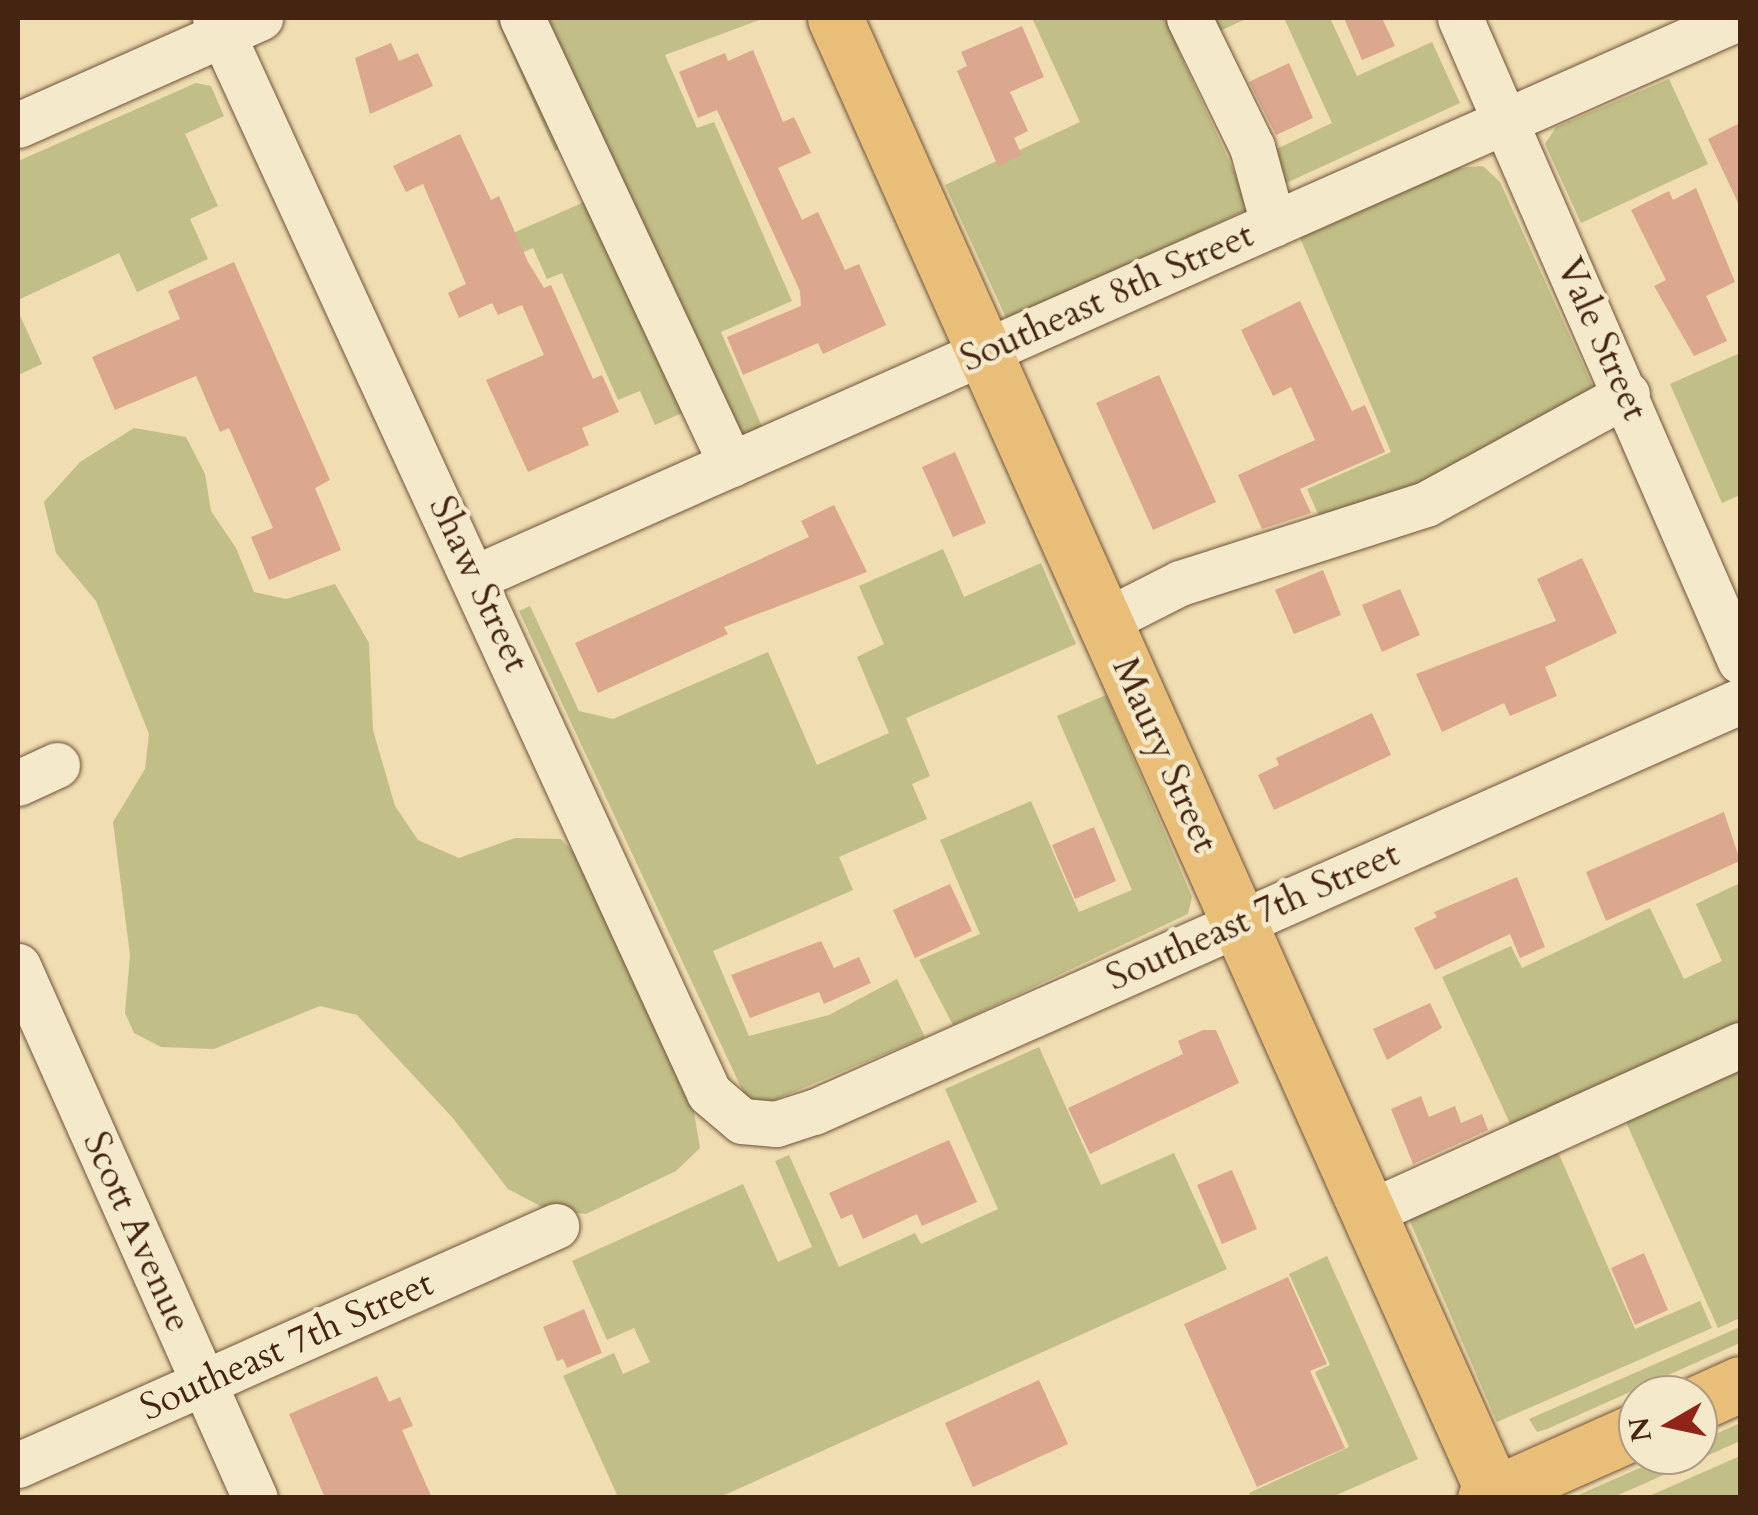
<!DOCTYPE html>
<style>
body{margin:0}
#map{position:relative;width:1758px;height:1515px;overflow:hidden;background:#f0ddb1;font-family:Cardo,serif}
div>[style]{position:absolute}
[style*='--x']{left:calc(var(--x)*1px);top:calc(var(--y)*1px);width:calc(var(--w)*1px);rotate:calc(var(--a)*1deg)}
.green>*{inset:0;background:#c1bf87}
.building>*{inset:0;background:#dca78f}
.roads{filter:drop-shadow(0 0 2px #705339) drop-shadow(0 0 2px #705339)}
.minor>*{height:45px;margin:-22.5px;padding:0 22.5px;transform-origin:22.5px;border-radius:22.5px;background:#f5e9cc}
.major>*{height:55px;margin:-27.5px;padding:0 27.5px;transform-origin:27.5px;border-radius:27.5px;background:#e8be78}
span{translate:-50% -50%;white-space:nowrap;text-align:center;line-height:1.15;-webkit-text-stroke:9px #f5e9cc;paint-order:stroke}
.street-label{font-size:38px;color:#452511}
.frame{position:absolute;inset:0;border:20px solid #452511;pointer-events:none}
.north{position:absolute;left:1618px;top:1375px;width:100px;height:100px;box-sizing:border-box;background:#f5e9cc;border:2px solid #af9b81;border-radius:50%;rotate:261deg;font-size:28px;font-weight:700;line-height:40px;text-align:center;color:#452511}
.north::after{content:'';display:block;margin:auto;width:35px;height:45px;background:#8f2418;clip-path:polygon(50% 0,100% 100%,50% 72%,0 100%)}
</style>
<div id="map">
<div class="green">
<div style="clip-path:polygon(496px 18px,765px 18px,665px 55px,697px 128px,714px 122px,792px 301px,721px 332px,763px 429px,728px 444px,709px 401px,655px 425px,640px 391px,618px 400px,562px 273px,547px 279px,533px 248px,522px 253px,513px 233px,612px 190px,589px 136px,555px 151px)"></div>
<div style="clip-path:polygon(1032px 18px,1248px 18px,1178px 50px,1251px 208px,1007px 320px,945px 185px,1080px 122px)"></div>
<div style="clip-path:polygon(1284px 18px,1330px 18px,1357px 76px,1432px 42px,1460px 103px,1282px 185px,1268px 153px,1332px 123px)"></div>
<div style="clip-path:polygon(1669px 79px,1708px 164px,1581px 223px,1545px 144px,1556px 127px)"></div>
<div style="clip-path:polygon(196px 83px,211px 86px,224px 116px,185px 134px,218px 206px,190px 219px,208px 259px,137px 292px,119px 253px,18px 300px,18px 161px)"></div>
<div style="clip-path:polygon(1483px 166px,1500px 182px,1607px 418px,1327px 534px,1307px 489px,1391px 452px,1300px 238px,1457px 168px)"></div>
<div style="clip-path:polygon(18px 311px,42px 364px,18px 375px)"></div>
<div style="clip-path:polygon(1740px 353px,1740px 495px,1722px 503px,1670px 384px)"></div>
<div style="clip-path:polygon(134px 428px,186px 437px,205px 474px,211px 511px,236px 548px,254px 592px,286px 599px,335px 584px,369px 643px,373px 730px,395px 806px,418px 840px,459px 858px,515px 838px,561px 839px,582px 862px,693px 1106px,700px 1148px,676px 1171px,586px 1214px,548px 1210px,508px 1189px,452px 1117px,357px 1015px,320px 1006px,214px 1049px,161px 1047px,134px 1033px,125px 1013px,130px 955px,113px 822px,145px 769px,149px 734px,96px 601px,56px 553px,44px 502px,80px 462px)"></div>
<div style="clip-path:polygon(943px 549px,964px 597px,1041px 563px,1076px 644px,906px 718px,930px 776px,912px 784px,927px 819px,839px 857px,853px 890px,713px 951px,749px 1036px,829px 1015px,897px 979px,925px 1037px,772px 1101px,746px 1098px,519px 611px,530px 606px,579px 711px,613px 719px,768px 652px,817px 765px,889px 733px,857px 657px,884px 644px,859px 586px)"></div>
<div style="clip-path:polygon(1106px 695px,1192px 897px,1188px 914px,953px 1025px,919px 960px,980px 934px,940px 840px,1031px 801px,1079px 912px,1132px 890px,1057px 716px)"></div>
<div style="clip-path:polygon(1740px 883px,1740px 1026px,1514px 1132px,1442px 977px,1511px 946px,1522px 968px,1650px 908px,1684px 979px,1722px 961px,1696px 904px)"></div>
<div style="clip-path:polygon(1039px 1047px,1101px 1185px,1174px 1153px,1227px 1269px,720px 1497px,618px 1497px,563px 1376px,614px 1353px,623px 1374px,650px 1362px,634px 1328px,607px 1340px,572px 1261px,743px 1184px,778px 1262px,812px 1247px,775px 1161px,789px 1155px,839px 1267px,915px 1233px,921px 1244px,998px 1209px,945px 1089px)"></div>
<div style="clip-path:polygon(1740px 1057px,1740px 1318px,1718px 1328px,1621px 1111px)"></div>
<div style="clip-path:polygon(1555px 1145px,1635px 1329px,1700px 1301px,1712px 1328px,1497px 1422px,1405px 1210px)"></div>
<div style="clip-path:polygon(1327px 1256px,1418px 1459px,1332px 1497px,1251px 1497px,1249px 1493px,1349px 1447px,1315px 1372px,1330px 1365px,1289px 1274px)"></div>
<div style="clip-path:polygon(1740px 1327px,1740px 1343px,1547px 1429px,1537px 1432px,1529px 1419px)"></div>
<div style="clip-path:polygon(1740px 1423px,1740px 1441px,1614px 1497px,1574px 1497px,1669px 1455px,1698px 1455px,1698px 1442px)"></div>
<div style="clip-path:polygon(1740px 1456px,1740px 1497px,1647px 1497px)"></div>
</div>
<div class="building">
<div style="clip-path:polygon(1344px 18px,1382px 18px,1395px 46px,1362px 60px)"></div>
<div style="clip-path:polygon(1022px 26px,1044px 77px,1010px 92px,1028px 131px,1014px 138px,1022px 155px,998px 166px,957px 71px,967px 66px,961px 52px)"></div>
<div style="clip-path:polygon(391px 43px,399px 61px,418px 53px,433px 86px,370px 114px,355px 58px)"></div>
<div style="clip-path:polygon(753px 50px,783px 122px,794px 117px,811px 153px,778px 168px,802px 220px,818px 212px,845px 270px,859px 264px,886px 325px,823px 354px,818px 343px,743px 375px,727px 337px,801px 306px,800px 291px,717px 110px,698px 118px,679px 72px,725px 53px,728px 61px)"></div>
<div style="clip-path:polygon(1289px 63px,1313px 118px,1276px 135px,1249px 82px)"></div>
<div style="clip-path:polygon(1740px 123px,1740px 207px,1708px 139px)"></div>
<div style="clip-path:polygon(460px 134px,491px 200px,499px 196px,528px 262px,544px 288px,551px 285px,593px 379px,602px 375px,619px 412px,582px 428px,589px 445px,528px 472px,486px 380px,544px 355px,522px 305px,498px 315px,492px 303px,459px 318px,448px 293px,466px 284px,423px 184px,406px 192px,393px 166px)"></div>
<div style="clip-path:polygon(1696px 188px,1735px 282px,1706px 296px,1727px 341px,1694px 356px,1654px 286px,1666px 280px,1631px 210px,1669px 191px,1673px 200px)"></div>
<div style="clip-path:polygon(234px 262px,330px 480px,315px 488px,341px 550px,269px 580px,251px 537px,273px 528px,229px 428px,220px 432px,196px 376px,115px 410px,92px 357px,180px 319px,168px 291px)"></div>
<div style="clip-path:polygon(1300px 301px,1352px 411px,1365px 405px,1385px 452px,1300px 489px,1311px 513px,1262px 529px,1238px 475px,1315px 440px,1291px 387px,1273px 396px,1241px 330px)"></div>
<div style="clip-path:polygon(1159px 375px,1216px 502px,1153px 530px,1096px 403px)"></div>
<div style="clip-path:polygon(955px 452px,986px 523px,953px 537px,922px 467px)"></div>
<div style="clip-path:polygon(834px 505px,867px 572px,724px 627px,728px 634px,598px 693px,575px 643px,809px 537px,801px 521px)"></div>
<div style="clip-path:polygon(1582px 558px,1617px 633px,1545px 667px,1557px 696px,1510px 716px,1504px 703px,1442px 732px,1416px 674px,1556px 621px,1537px 579px)"></div>
<div style="clip-path:polygon(1323px 570px,1341px 615px,1294px 634px,1275px 590px)"></div>
<div style="clip-path:polygon(1400px 589px,1420px 635px,1382px 652px,1362px 605px)"></div>
<div style="clip-path:polygon(1372px 713px,1391px 755px,1274px 810px,1258px 775px,1279px 765px,1276px 758px)"></div>
<div style="clip-path:polygon(1724px 812px,1740px 861px,1606px 921px,1586px 872px)"></div>
<div style="clip-path:polygon(1094px 827px,1116px 881px,1075px 899px,1052px 845px)"></div>
<div style="clip-path:polygon(1517px 877px,1545px 947px,1520px 958px,1510px 934px,1435px 970px,1414px 928px,1437px 917px,1434px 912px)"></div>
<div style="clip-path:polygon(950px 884px,972px 931px,915px 958px,893px 910px)"></div>
<div style="clip-path:polygon(821px 941px,834px 968px,859px 957px,871px 983px,824px 1004px,819px 992px,750px 1018px,731px 975px)"></div>
<div style="clip-path:polygon(1430px 1003px,1442px 1028px,1387px 1060px,1373px 1029px)"></div>
<div style="clip-path:polygon(1203px 1030px,1216px 1030px,1239px 1083px,1090px 1154px,1068px 1108px,1183px 1054px,1178px 1041px)"></div>
<div style="clip-path:polygon(1421px 1096px,1429px 1117px,1455px 1106px,1461px 1123px,1482px 1114px,1488px 1130px,1413px 1164px,1391px 1109px)"></div>
<div style="clip-path:polygon(949px 1140px,977px 1202px,922px 1226px,917px 1214px,863px 1239px,852px 1214px,841px 1219px,829px 1193px)"></div>
<div style="clip-path:polygon(1232px 1170px,1257px 1229px,1222px 1244px,1197px 1185px)"></div>
<div style="clip-path:polygon(1644px 1253px,1668px 1310px,1635px 1325px,1611px 1268px)"></div>
<div style="clip-path:polygon(1288px 1277px,1327px 1364px,1310px 1371px,1345px 1448px,1257px 1487px,1184px 1324px)"></div>
<div style="clip-path:polygon(584px 1309px,602px 1353px,567px 1368px,563px 1359px,557px 1361px,543px 1327px)"></div>
<div style="clip-path:polygon(377px 1376px,389px 1402px,400px 1397px,413px 1426px,402px 1430px,432px 1498px,325px 1498px,289px 1414px)"></div>
<div style="clip-path:polygon(1039px 1380px,1068px 1444px,973px 1487px,945px 1423px)"></div>
</div>
<div class="roads">
<div class="minor">
<div style="--x:215;--y:18;--w:1183;--a:65.32"></div>
<div style="--x:709;--y:1093;--w:43;--a:40.3"></div>
<div style="--x:742;--y:1121;--w:34;--a:5"></div>
<div style="--x:776;--y:1124;--w:40;--a:-18"></div>
<div style="--x:814;--y:1112;--w:1013;--a:-23.93"></div>
<div style="--x:522;--y:18;--w:493;--a:64.9"></div>
<div style="--x:1189;--y:18;--w:144;--a:64"></div>
<div style="--x:1252;--y:147;--w:80;--a:74.7"></div>
<div style="--x:1460;--y:18;--w:701;--a:66.47"></div>
<div style="--x:18;--y:125;--w:265;--a:-23.9"></div>
<div style="--x:476;--y:577;--w:1380;--a:-23.89"></div>
<div style="--x:1105;--y:621;--w:84;--a:-26.9"></div>
<div style="--x:1180;--y:583;--w:258;--a:-17.8"></div>
<div style="--x:1426;--y:504;--w:229;--a:-28.7"></div>
<div style="--x:18;--y:783;--w:43;--a:-24.8"></div>
<div style="--x:18;--y:966;--w:582;--a:65.99"></div>
<div style="--x:1370;--y:1212;--w:406;--a:-24.3"></div>
<div style="--x:18;--y:1465;--w:589;--a:-23.95"></div>
</div>
<div class="major">
<div style="--x:835;--y:18;--w:1616;--a:65.94"></div>
<div style="--x:1698;--y:1403;--w:46;--a:-24.3"></div>
<div style="--x:1485;--y:1498;--w:167;--a:-24"></div>
</div>
</div>
<div class="street-label">
<span style="left:1107px;top:297px;rotate:-24deg">Southeast 8th Street</span>
<span style="left:1602px;top:339px;rotate:66deg">Vale Street</span>
<span style="left:479px;top:584px;rotate:65deg">Shaw Street</span>
<span style="left:1165px;top:755px;rotate:66deg">Maury Street</span>
<span style="left:1253px;top:916px;rotate:-24deg">Southeast 7th Street</span>
<span style="left:137px;top:1232px;rotate:66deg">Scott Avenue</span>
<span style="left:287px;top:1346px;rotate:-24deg">Southeast 7th Street</span>
</div>
<div class="frame"></div>
<div class="north">N</div>
</div>
